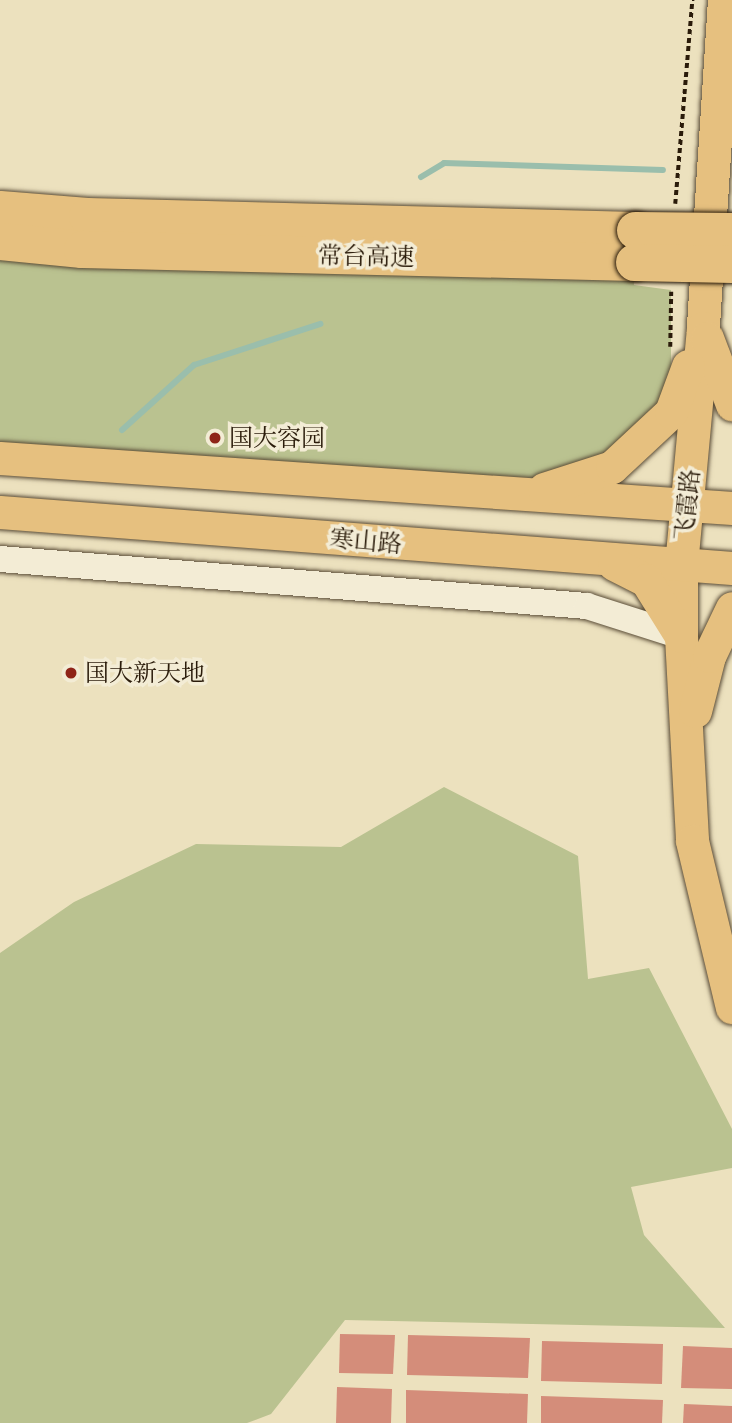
<!DOCTYPE html>
<meta charset="utf-8">
<style>
body{margin:0}
#map{position:relative;width:732px;height:1423px;overflow:hidden;background:#ece1be;font-family:"Gentium Book Plus","Noto Serif SC",serif}
div>[style]{position:absolute}
[style*='--x']{left:calc(var(--x)*1px);top:calc(var(--y)*1px);width:calc(var(--w)*1px);rotate:calc(var(--a)*1deg)}
.green>*{inset:0;background:#bac290}
.stream>*{height:6px;margin:-3px;padding:0 3px;transform-origin:3px;border-radius:3px;background:#9abeac}
.building>*{inset:0;background:#d48d7a}
.path>*{height:3.5px;margin-top:-1.75px;transform-origin:0;background:repeating-linear-gradient(90deg,#2a1b0a 0 5px,transparent 0 8.5px)}
.roads{filter:drop-shadow(0 0 2px #5a4c37) drop-shadow(0 0 2px #5a4c37)}
.minor>*{height:26px;margin:-13px;padding:0 13px;transform-origin:13px;border-radius:13px;background:#f3ecd5}
.major>*{height:33px;margin:-16.5px;padding:0 16.5px;transform-origin:16.5px;border-radius:16.5px;background:#e6c07f}
.highway>*{height:37px;margin:-18.5px;padding:0 18.5px;transform-origin:18.5px;border-radius:18.5px;background:#e6c07f}
.bridges{filter:drop-shadow(0 0 2px #2a1b0a) drop-shadow(0 0 2px #2a1b0a)}
.highway-bridge>*{height:37px;margin:-18.5px;padding:0 18.5px;transform-origin:18.5px;border-radius:18.5px;background:#e6c07f}
.dots>*{width:19px;height:19px;translate:-50% -50%;box-sizing:border-box;border:4px solid #f3ecd5;border-radius:50%}
span{translate:-50% -50%;white-space:nowrap;text-align:center;line-height:1.15;-webkit-text-stroke:7px #f3ecd5;paint-order:stroke}
.street-label{font-size:24px;color:#2a1b0a}
.poi-label{font-size:24px;color:#2a1b0a}
.left{translate:0 -50%;text-align:left}
</style>
<div id="map">
<div class="green">
<div style="clip-path:polygon(0 242px,634px 262px,634px 285px,671px 290px,671px 412px,612px 467px,528px 494px,0 458px)"></div>
<div style="clip-path:polygon(444px 787px,578px 856px,588px 979px,649px 968px,732px 1129px,732px 1168px,631px 1187px,644px 1235px,725px 1328px,345px 1320px,271px 1414px,247px 1423px,0 1423px,0 953px,74px 902px,196px 844px,341px 847px)"></div>
</div>
<div class="stream">
<div style="--x:421;--y:177;--w:27;--a:-31"></div>
<div style="--x:444;--y:163;--w:219;--a:1.8"></div>
<div style="--x:122;--y:430;--w:97;--a:-42.1"></div>
<div style="--x:194;--y:365;--w:133;--a:-18"></div>
</div>
<div class="building">
<div style="clip-path:polygon(340px 1334px,395px 1335px,393px 1374px,339px 1373px)"></div>
<div style="clip-path:polygon(408px 1335px,530px 1338px,528px 1378px,407px 1375px)"></div>
<div style="clip-path:polygon(542px 1341px,663px 1344px,662px 1384px,541px 1381px)"></div>
<div style="clip-path:polygon(683px 1346px,732px 1348px,732px 1389px,681px 1388px)"></div>
<div style="clip-path:polygon(337px 1387px,392px 1389px,391px 1423px,336px 1423px)"></div>
<div style="clip-path:polygon(406px 1390px,528px 1394px,527px 1423px,406px 1423px)"></div>
<div style="clip-path:polygon(541px 1396px,663px 1400px,662px 1423px,541px 1423px)"></div>
<div style="clip-path:polygon(684px 1404px,732px 1406px,732px 1423px,683px 1423px)"></div>
</div>
<div class="path">
<div style="--x:675;--y:204;--w:205;--a:-85.2"></div>
<div style="--x:670;--y:347;--w:55;--a:-89"></div>
</div>
<div class="roads">
<div class="minor">
<div style="--x:0;--y:559;--w:589;--a:4.58"></div>
<div style="--x:587;--y:606;--w:99;--a:17.7"></div>
</div>
<div class="major">
<div style="--x:724;--y:0;--w:329;--a:93.7"></div>
<div style="--x:703;--y:328;--w:240;--a:95.3"></div>
<div style="--x:681;--y:567;--w:69;--a:90"></div>
<div style="--x:681;--y:636;--w:205;--a:86.9"></div>
<div style="--x:692;--y:841;--w:171;--a:76.5"></div>
<div style="--x:707;--y:338;--w:71;--a:69.3"></div>
<div style="--x:0;--y:458;--w:734;--a:3.91"></div>
<div style="--x:544;--y:489;--w:71;--a:-17.9"></div>
<div style="--x:612;--y:467;--w:81;--a:-43"></div>
<div style="--x:671;--y:412;--w:49;--a:-69.7"></div>
<div style="--x:0;--y:512;--w:734;--a:4.37"></div>
<div style="--x:614;--y:564;--w:36;--a:27"></div>
<div style="--x:646;--y:580;--w:66;--a:58"></div>
<div style="--x:695;--y:711;--w:57;--a:-75.7"></div>
<div style="--x:709;--y:656;--w:53;--a:-64.4"></div>
</div>
<div class="highway">
<div style="--x:0;--y:209;--w:87;--a:4.6"></div>
<div style="--x:87;--y:216;--w:548;--a:1.46"></div>
<div style="--x:0;--y:241;--w:82;--a:5.6"></div>
<div style="--x:82;--y:249;--w:552;--a:1.35"></div>
</div>
</div>
<div class="bridges">
<div class="highway-bridge">
<div style="--x:635;--y:230;--w:97;--a:0.6"></div>
<div style="--x:634;--y:262;--w:98;--a:1.2"></div>
</div>
</div>
<div class="dots">
<div style="left:215px;top:438px;background:#8f2418"></div>
<div style="left:71px;top:673px;background:#8f2418"></div>
</div>
<div class="street-label">
<span style="left:366px;top:256px;rotate:1deg">常台高速</span>
<span style="left:687px;top:505px;rotate:-84deg">飞霞路</span>
<span style="left:366px;top:541px;rotate:5deg">寒山路</span>
</div>
<div class="poi-label">
<span class="left" style="left:229px;top:438px">国大容园</span>
<span class="left" style="left:85px;top:673px">国大新天地</span>
</div>
</div>
